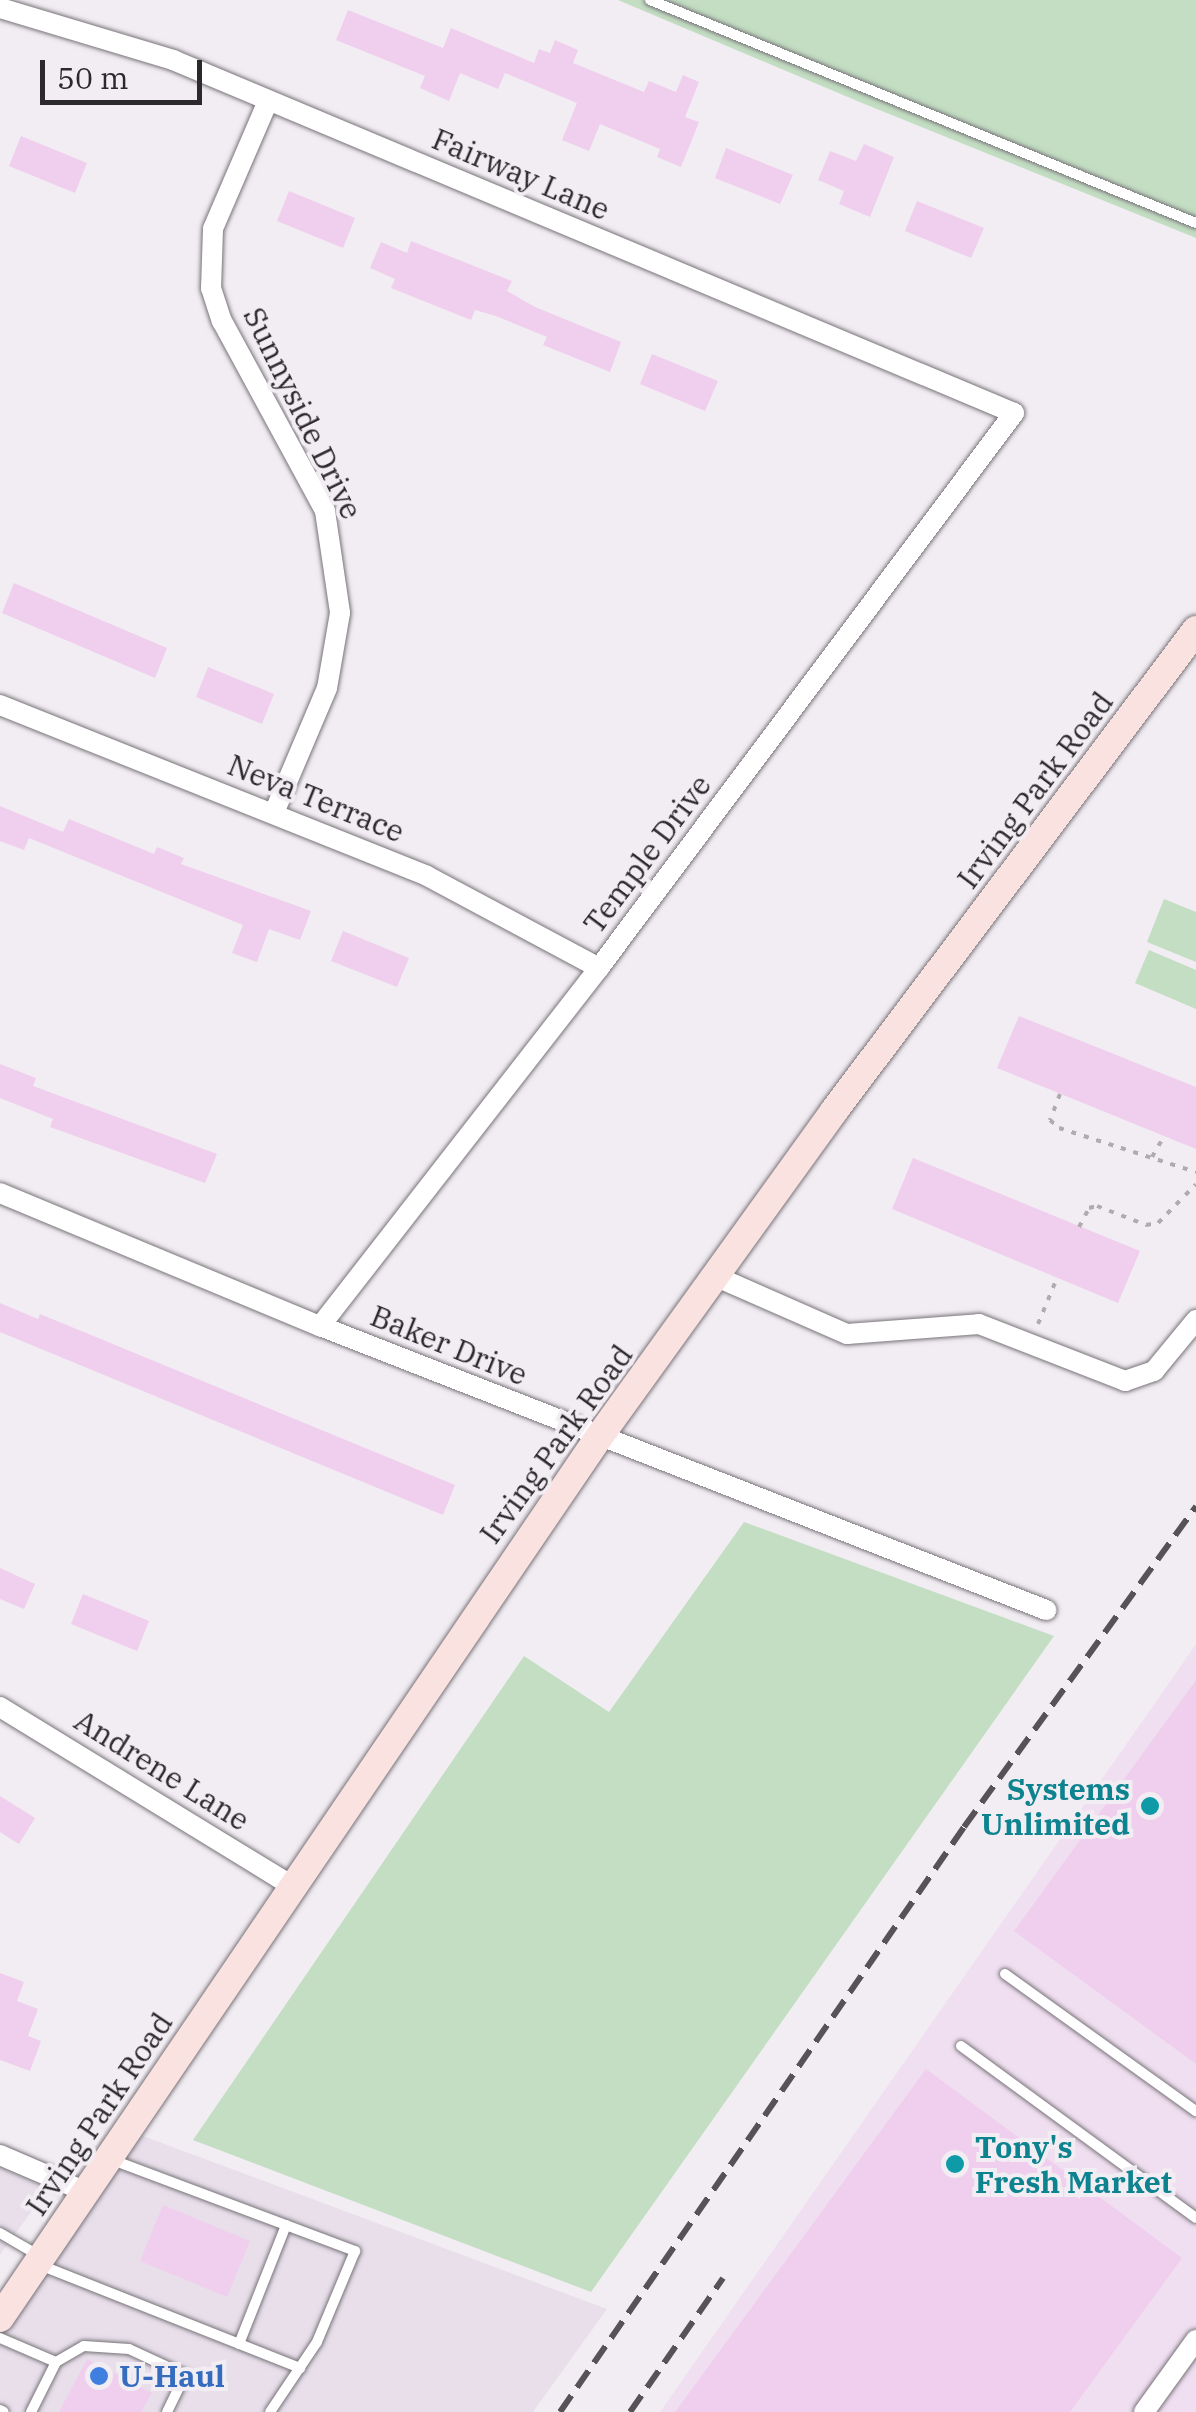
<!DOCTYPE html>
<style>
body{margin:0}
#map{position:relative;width:1196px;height:2412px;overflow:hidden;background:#f2edf3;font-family:"IBM Plex Serif",serif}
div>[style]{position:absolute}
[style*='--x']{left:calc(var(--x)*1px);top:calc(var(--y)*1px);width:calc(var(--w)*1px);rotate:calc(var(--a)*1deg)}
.built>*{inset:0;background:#e8dfeb}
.industrial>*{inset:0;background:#f0dff1}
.green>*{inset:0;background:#c3dec3}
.building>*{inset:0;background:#efcfed}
.path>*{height:4px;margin-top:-2px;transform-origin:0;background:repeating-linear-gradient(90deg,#afabb0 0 5px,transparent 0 13px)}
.roads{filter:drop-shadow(0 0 2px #787479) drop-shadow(0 0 2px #787479)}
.lane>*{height:10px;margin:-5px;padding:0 5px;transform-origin:5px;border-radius:5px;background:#fff}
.street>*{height:20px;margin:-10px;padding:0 10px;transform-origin:10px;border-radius:10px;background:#fff}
.secondary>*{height:28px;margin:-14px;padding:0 14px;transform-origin:14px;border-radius:14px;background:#fae2e1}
.rail>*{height:6px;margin-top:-3px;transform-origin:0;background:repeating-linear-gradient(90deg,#555356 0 20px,transparent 0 30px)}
.dots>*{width:28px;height:28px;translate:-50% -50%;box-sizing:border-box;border:5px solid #f2edf3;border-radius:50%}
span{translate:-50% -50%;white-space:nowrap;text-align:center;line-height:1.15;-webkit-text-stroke:8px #f2edf3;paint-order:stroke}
.street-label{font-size:30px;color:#2b292c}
.culture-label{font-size:30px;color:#0d838f;font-weight:700}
.right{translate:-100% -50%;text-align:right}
.left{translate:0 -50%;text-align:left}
.shop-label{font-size:30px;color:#366cbe;font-weight:700}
.scale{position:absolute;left:40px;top:60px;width:162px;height:45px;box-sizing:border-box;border:5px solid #2b292c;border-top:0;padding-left:12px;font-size:30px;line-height:35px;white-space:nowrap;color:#2b292c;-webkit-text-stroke:8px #f2edf3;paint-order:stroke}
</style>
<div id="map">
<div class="built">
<div style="clip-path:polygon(135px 2133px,607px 2309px,533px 2412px,0 2412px,0 2334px)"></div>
<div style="clip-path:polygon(0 2143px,62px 2169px,0 2255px)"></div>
</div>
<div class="industrial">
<div style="clip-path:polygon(1196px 1644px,1196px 2412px,660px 2412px,1183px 1663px)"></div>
</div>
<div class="green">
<div style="clip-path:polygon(618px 0,1196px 0,1196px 238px,862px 103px)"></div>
<div style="clip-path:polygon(1164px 899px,1196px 912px,1196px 962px,1147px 942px)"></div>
<div style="clip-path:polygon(1149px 950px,1196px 970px,1196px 1009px,1135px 983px)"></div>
<div style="clip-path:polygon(744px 1522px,1054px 1636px,591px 2292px,193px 2140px,524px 1656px,609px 1712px)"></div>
</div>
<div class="building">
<div style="clip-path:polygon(348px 10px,443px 48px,451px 28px,534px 63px,539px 49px,550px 53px,555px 40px,578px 50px,573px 63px,644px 92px,649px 81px,676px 92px,683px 75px,699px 82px,685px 117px,699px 122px,681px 167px,657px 157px,660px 149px,600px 124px,589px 151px,562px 140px,577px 103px,505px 73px,498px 89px,460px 73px,449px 101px,420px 88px,425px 76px,336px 40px)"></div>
<div style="clip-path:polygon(21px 136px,87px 163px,75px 193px,9px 166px)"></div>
<div style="clip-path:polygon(864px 144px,894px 157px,870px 217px,839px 204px,844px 191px,818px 180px,830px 151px,856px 161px)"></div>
<div style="clip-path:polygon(726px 148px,793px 175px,780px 204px,715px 178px)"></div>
<div style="clip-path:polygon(289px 191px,355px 218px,343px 248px,277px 221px)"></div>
<div style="clip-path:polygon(917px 201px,984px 228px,971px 258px,905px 231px)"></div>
<div style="clip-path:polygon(411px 241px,512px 281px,507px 291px,535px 307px,621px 342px,610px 372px,543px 345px,547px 337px,496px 316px,475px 310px,471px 320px,391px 288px,395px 279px,370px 268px,381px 242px,407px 253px)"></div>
<div style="clip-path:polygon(652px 354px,718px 381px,705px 411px,640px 384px)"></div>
<div style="clip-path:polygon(14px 583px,167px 648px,155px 678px,2px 613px)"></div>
<div style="clip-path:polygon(208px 667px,274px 694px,262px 724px,196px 697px)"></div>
<div style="clip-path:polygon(0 806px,63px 832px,69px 819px,154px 854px,157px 847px,184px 858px,181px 864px,311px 911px,300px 940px,269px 929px,257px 962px,232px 953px,243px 925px,29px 838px,24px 850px,0 841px)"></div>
<div style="clip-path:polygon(343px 931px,409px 958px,397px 987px,331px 961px)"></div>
<div style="clip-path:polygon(1019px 1016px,1196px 1087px,1196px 1149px,997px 1068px)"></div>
<div style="clip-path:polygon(0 1064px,36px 1078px,33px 1086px,217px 1154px,205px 1183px,50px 1127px,53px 1119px,0 1098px)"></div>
<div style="clip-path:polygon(913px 1158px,1140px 1251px,1118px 1303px,892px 1209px)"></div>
<div style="clip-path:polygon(0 1303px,38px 1319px,40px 1314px,455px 1485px,443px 1515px,0 1332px)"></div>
<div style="clip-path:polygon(0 1568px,35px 1584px,24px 1609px,0 1599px)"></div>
<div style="clip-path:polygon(83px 1594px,149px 1621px,137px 1651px,71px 1624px)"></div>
<div style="clip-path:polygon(1196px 1680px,1196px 2064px,1014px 1931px)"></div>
<div style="clip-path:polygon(0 1796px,35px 1818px,19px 1844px,0 1832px)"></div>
<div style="clip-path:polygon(0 1973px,24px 1982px,17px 2001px,38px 2009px,28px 2036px,41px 2041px,30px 2071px,0 2060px)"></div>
<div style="clip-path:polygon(926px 2069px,1182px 2258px,1070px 2412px,675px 2412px)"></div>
<div style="clip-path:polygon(163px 2205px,250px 2241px,227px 2297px,140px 2261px)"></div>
<div style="clip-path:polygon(87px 2359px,152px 2393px,141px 2412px,59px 2412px)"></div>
</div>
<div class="path">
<div style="--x:1060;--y:1094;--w:28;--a:111"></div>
<div style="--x:1050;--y:1120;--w:12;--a:42"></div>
<div style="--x:1059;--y:1128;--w:144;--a:17.8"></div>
<div style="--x:1152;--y:1157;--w:24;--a:-60"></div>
<div style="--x:1079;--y:1227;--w:21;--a:-62"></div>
<div style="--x:1089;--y:1208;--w:8;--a:-14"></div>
<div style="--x:1097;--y:1206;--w:53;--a:21.2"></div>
<div style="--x:1146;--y:1225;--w:12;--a:-9"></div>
<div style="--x:1158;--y:1223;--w:54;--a:-45.7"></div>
<div style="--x:1038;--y:1324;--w:50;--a:-67.6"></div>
</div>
<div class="roads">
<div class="lane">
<div style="--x:650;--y:0;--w:590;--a:22.22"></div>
<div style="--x:1005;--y:1974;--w:235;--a:35.7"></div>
<div style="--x:961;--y:2046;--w:291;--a:36.2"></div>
<div style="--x:110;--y:2159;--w:262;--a:20.6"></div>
<div style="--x:355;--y:2251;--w:99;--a:112.7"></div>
<div style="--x:317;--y:2342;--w:84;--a:123.9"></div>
<div style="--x:0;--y:2233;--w:44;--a:30.1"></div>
<div style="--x:40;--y:2265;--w:280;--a:21.6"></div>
<div style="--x:0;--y:2338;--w:61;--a:23.2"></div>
<div style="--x:56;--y:2362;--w:32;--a:-30"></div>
<div style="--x:84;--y:2346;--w:45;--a:3.8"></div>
<div style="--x:129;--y:2349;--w:62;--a:24.9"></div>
<div style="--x:185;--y:2375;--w:41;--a:115.9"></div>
<div style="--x:239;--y:2344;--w:128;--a:-68.4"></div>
<div style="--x:0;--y:2410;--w:4;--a:27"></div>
<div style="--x:31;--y:2412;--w:56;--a:-63.4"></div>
</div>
<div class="street">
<div style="--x:0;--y:8;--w:181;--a:16.7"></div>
<div style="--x:173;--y:60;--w:912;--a:22.77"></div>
<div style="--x:1014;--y:413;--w:693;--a:126.79"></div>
<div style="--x:599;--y:968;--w:454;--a:127.9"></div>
<div style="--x:268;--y:101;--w:139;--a:113.3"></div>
<div style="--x:213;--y:229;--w:59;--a:91.9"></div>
<div style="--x:211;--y:288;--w:35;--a:72"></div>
<div style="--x:222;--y:321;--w:216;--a:61.5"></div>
<div style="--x:325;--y:511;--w:103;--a:81.6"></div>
<div style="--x:340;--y:613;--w:76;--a:99.8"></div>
<div style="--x:327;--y:688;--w:136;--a:113"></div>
<div style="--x:0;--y:705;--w:460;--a:21.8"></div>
<div style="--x:427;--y:876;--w:195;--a:28.1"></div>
<div style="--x:0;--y:1193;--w:347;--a:22.6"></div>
<div style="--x:320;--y:1326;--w:780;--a:21.36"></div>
<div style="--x:717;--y:1277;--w:142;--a:23.7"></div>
<div style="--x:847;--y:1334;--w:132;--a:-4.3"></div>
<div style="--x:979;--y:1324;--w:157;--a:21.3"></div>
<div style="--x:1125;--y:1381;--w:31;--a:-19"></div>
<div style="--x:1154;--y:1371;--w:66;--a:-50.5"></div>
<div style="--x:0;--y:1707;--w:340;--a:31.5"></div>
<div style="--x:0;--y:2155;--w:94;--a:23.3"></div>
<div style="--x:1144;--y:2412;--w:89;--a:-54.2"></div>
</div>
<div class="secondary">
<div style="--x:0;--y:2318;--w:1065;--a:-55.79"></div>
<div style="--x:599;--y:1437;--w:402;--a:-54.2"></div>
<div style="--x:834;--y:1111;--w:602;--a:-53.03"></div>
</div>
</div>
<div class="rail">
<div style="--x:560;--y:2412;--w:711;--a:-55.37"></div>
<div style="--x:964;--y:1827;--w:396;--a:-54.1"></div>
<div style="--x:630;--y:2412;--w:163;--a:-55.2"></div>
</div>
<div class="dots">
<div style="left:1150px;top:1806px;background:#0f9aa8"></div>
<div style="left:955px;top:2164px;background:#0f9aa8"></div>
<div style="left:99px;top:2376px;background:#3f7fe0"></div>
</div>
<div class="street-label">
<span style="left:521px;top:174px;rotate:23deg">Fairway Lane</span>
<span style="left:303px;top:413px;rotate:64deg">Sunnyside Drive</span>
<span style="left:1035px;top:790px;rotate:-53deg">Irving Park Road</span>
<span style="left:316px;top:798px;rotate:22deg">Neva Terrace</span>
<span style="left:647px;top:854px;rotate:-53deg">Temple Drive</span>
<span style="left:449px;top:1345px;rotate:22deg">Baker Drive</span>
<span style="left:556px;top:1444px;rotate:-54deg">Irving Park Road</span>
<span style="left:162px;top:1770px;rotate:32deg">Andrene Lane</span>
<span style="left:99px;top:2114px;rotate:-56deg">Irving Park Road</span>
</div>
<div class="culture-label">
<span class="right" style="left:1130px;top:1806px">Systems<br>Unlimited</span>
<span class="left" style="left:975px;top:2164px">Tony's<br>Fresh Market</span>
</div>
<div class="shop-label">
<span class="left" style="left:119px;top:2376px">U-Haul</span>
</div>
<div class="scale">50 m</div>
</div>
